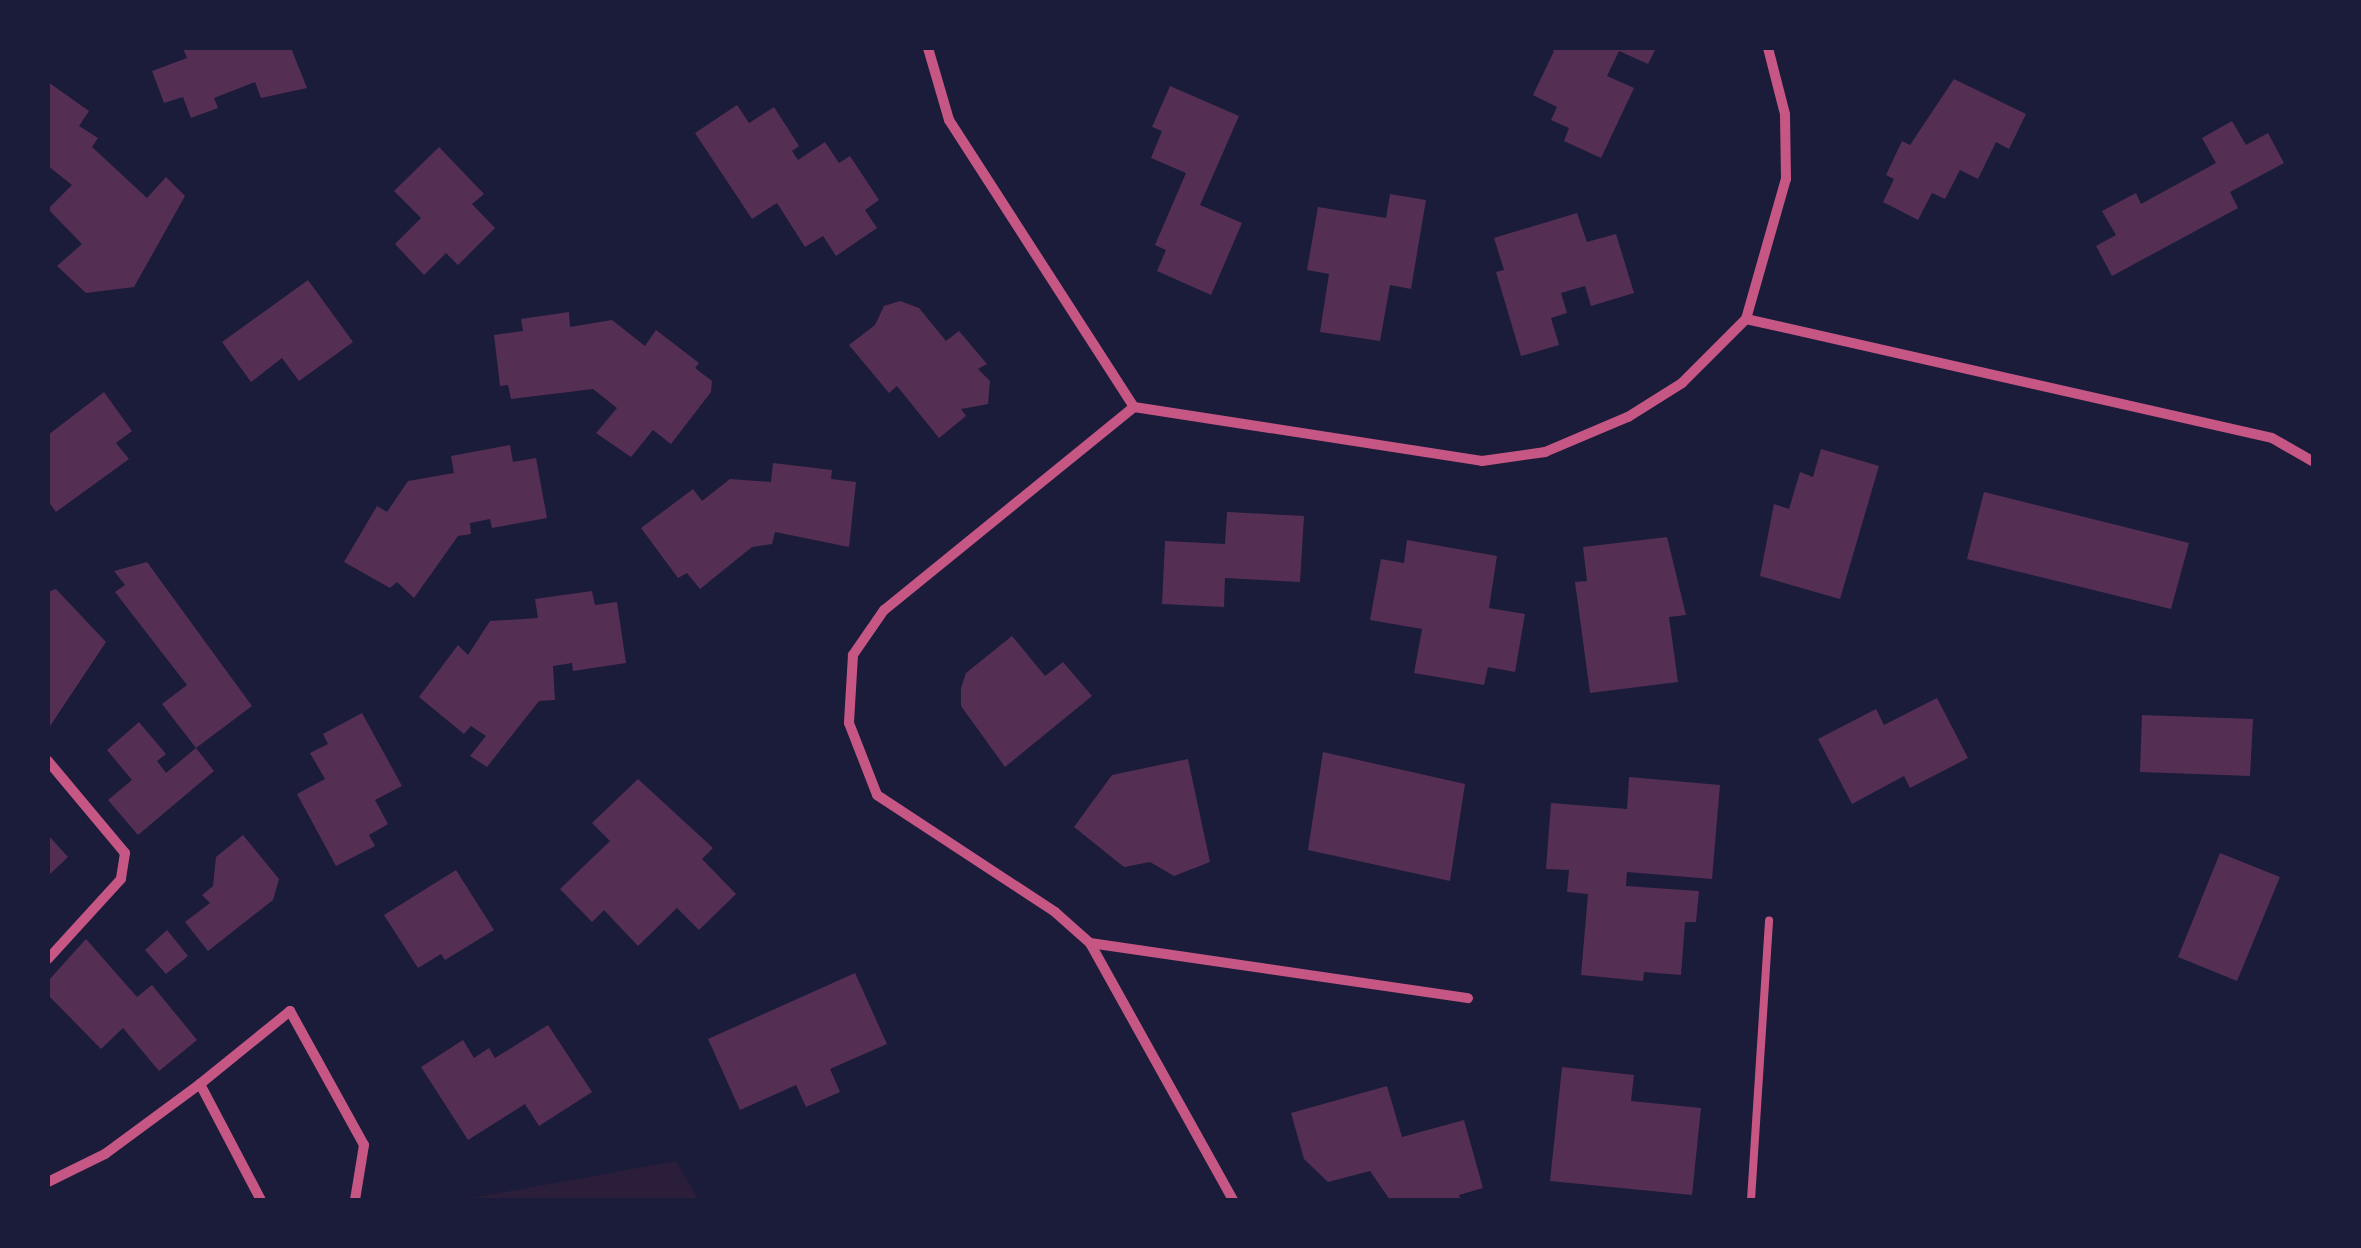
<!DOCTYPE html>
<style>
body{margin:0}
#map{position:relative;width:2361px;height:1248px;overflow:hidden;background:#1b1b3a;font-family:"Work Sans",sans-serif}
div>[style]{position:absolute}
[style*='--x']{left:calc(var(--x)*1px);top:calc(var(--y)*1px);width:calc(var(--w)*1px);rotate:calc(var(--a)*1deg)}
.green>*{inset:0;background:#2a1e3b}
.building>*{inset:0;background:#542f53}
.service>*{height:8px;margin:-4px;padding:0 4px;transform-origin:4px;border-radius:4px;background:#c65784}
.minor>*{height:10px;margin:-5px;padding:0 5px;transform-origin:5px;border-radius:5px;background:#c65784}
span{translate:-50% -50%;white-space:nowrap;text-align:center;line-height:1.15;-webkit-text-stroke:10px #1b1b3a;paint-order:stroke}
.frame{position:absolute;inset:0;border:50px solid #1b1b3a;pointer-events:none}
</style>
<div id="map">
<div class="green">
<div style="clip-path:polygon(676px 1161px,699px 1200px,461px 1200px)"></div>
</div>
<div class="building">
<div style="clip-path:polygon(183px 48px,291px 48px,307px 88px,261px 98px,255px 82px,214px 98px,218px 108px,191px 118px,183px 97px,164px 103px,152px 71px,187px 58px)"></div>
<div style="clip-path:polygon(1547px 48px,1656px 48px,1648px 64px,1619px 51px,1607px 76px,1634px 88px,1601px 158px,1564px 141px,1569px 128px,1551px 120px,1557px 107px,1533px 95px,1554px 51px)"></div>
<div style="clip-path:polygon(1954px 79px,2026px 114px,2009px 149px,1996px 142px,1978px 179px,1960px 170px,1945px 199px,1932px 193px,1918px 220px,1883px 202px,1894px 179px,1886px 175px,1902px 141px,1910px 145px)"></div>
<div style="clip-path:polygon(48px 82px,89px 111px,79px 126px,98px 138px,92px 147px,147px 198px,166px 177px,185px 196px,134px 287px,86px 293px,57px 266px,82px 244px,48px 209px,72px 185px,48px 166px)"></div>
<div style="clip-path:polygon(1170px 86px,1239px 116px,1200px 205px,1242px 223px,1211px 295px,1157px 271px,1166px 250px,1155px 245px,1186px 173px,1151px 158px,1162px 131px,1152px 127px)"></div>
<div style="clip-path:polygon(737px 105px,749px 123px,774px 107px,799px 146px,792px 151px,798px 160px,825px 142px,839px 163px,850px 156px,879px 200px,865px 210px,877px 228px,836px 256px,823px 236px,805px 247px,777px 203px,752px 219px,695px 133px)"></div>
<div style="clip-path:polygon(2232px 121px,2246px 145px,2268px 133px,2284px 163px,2230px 192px,2238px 208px,2112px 276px,2096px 246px,2116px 235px,2102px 211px,2136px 193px,2141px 204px,2216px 163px,2202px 138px)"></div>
<div style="clip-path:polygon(439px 147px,484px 194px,472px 204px,495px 228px,458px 265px,446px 253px,424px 275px,395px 244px,421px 218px,394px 191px)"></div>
<div style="clip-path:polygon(1390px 194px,1426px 200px,1411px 289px,1390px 285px,1380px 341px,1320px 332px,1329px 274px,1307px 270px,1318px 207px,1386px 218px)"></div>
<div style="clip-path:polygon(1577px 213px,1587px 242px,1616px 234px,1634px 293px,1591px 306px,1585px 286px,1561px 293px,1567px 313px,1551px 318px,1559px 345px,1521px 356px,1496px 272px,1504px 270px,1494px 238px)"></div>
<div style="clip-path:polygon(308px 280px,353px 342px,299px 381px,282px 358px,251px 382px,222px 342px)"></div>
<div style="clip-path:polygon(900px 301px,919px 308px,946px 341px,959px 331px,987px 364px,978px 369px,990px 381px,988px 404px,961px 409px,966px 416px,939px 438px,897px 386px,889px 393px,849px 345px,875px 325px,884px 306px)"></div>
<div style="clip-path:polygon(569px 312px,570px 327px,612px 320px,645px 346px,656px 330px,699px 363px,695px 368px,712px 381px,711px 392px,671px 444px,653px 430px,631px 457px,596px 433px,617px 408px,593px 389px,511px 399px,508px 385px,500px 386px,494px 335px,523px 331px,521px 319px)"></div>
<div style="clip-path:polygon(104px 392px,132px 431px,116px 443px,129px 459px,56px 512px,48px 501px,48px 435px)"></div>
<div style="clip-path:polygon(510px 445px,513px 462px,536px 458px,547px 518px,492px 528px,490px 519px,470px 523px,471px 534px,458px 536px,414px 598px,397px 582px,390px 588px,344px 562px,377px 506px,387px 512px,408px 481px,454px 473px,451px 456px)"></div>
<div style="clip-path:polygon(1821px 449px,1879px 466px,1840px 599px,1760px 576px,1774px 504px,1789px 509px,1800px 472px,1813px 477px)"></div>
<div style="clip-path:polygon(773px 463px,832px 470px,831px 479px,856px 482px,849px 547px,775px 532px,772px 544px,752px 547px,700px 589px,687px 573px,678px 578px,641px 528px,693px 489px,702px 501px,730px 479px,771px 482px)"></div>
<div style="clip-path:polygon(1984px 492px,2189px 543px,2171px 609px,1967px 559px)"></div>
<div style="clip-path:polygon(1227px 512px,1304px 516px,1300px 582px,1225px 578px,1224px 607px,1162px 604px,1165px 541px,1225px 544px)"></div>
<div style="clip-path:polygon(1667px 537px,1686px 615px,1669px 617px,1678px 682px,1590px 693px,1575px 582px,1587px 581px,1583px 547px)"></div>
<div style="clip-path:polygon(1407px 540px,1497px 556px,1489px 608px,1525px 614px,1515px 672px,1488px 667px,1484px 685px,1414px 673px,1422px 629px,1370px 620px,1381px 559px,1404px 563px)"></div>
<div style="clip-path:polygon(147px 562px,252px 706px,196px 748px,214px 771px,138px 835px,108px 800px,132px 780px,107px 750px,139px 722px,166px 754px,157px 761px,166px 773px,196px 748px,162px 704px,187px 685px,115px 592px,125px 585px,114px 571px)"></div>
<div style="clip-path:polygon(56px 589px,106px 642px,48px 729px,48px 592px)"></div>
<div style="clip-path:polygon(592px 591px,595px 605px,617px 602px,626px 663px,573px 671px,572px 663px,553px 666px,555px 700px,539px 701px,487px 767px,470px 756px,486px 736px,471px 726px,464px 734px,419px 697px,458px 645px,468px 655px,490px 621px,538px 618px,535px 599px)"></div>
<div style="clip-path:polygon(1012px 636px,1045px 676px,1063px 662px,1092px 696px,1005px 767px,961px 706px,961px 688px,966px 673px)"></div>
<div style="clip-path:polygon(1937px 698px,1968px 758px,1910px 788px,1904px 776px,1852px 804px,1818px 739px,1876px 709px,1884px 725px)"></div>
<div style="clip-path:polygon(362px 713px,402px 786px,375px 800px,388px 824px,369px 835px,375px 846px,336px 866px,297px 794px,325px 779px,310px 753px,328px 744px,323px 734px)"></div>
<div style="clip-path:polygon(2142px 715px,2253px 719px,2250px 776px,2140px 772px)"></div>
<div style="clip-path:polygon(1323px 752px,1465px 784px,1450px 881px,1308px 850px)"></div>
<div style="clip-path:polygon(1188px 759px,1210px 862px,1174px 876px,1150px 862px,1124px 867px,1074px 827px,1112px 775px)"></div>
<div style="clip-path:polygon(1629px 777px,1720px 785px,1712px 879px,1627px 872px,1626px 886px,1699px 891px,1696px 922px,1685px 922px,1681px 975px,1644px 972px,1643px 981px,1581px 975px,1588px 894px,1567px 892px,1569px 870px,1546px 869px,1551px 803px,1627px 809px)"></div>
<div style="clip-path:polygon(638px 779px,713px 848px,702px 859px,736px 894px,699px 930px,677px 908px,638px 946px,604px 910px,592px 922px,560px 889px,610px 841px,592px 823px)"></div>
<div style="clip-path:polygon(48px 835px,68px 857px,48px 876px)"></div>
<div style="clip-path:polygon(243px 835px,279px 879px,273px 900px,208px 951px,185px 922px,210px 903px,202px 895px,213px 886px,216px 857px)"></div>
<div style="clip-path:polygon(2220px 853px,2280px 877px,2237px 981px,2178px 957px)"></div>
<div style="clip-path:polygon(456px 870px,494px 930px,445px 960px,441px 954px,418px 968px,384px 915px)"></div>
<div style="clip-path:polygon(167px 930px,188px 956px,166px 974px,145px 950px)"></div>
<div style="clip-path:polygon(86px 939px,137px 997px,152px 985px,197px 1040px,159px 1071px,123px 1028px,101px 1049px,48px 995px,48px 981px)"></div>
<div style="clip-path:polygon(855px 973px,887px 1044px,830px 1069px,840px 1092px,806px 1107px,796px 1085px,740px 1110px,708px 1039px)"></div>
<div style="clip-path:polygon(548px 1025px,592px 1092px,539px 1126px,525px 1104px,468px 1140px,421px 1067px,463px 1040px,474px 1058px,489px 1048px,495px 1058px)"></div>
<div style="clip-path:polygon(1562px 1067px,1634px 1075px,1631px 1101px,1701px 1108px,1692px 1195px,1550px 1181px)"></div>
<div style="clip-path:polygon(1387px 1086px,1402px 1137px,1464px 1120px,1483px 1188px,1459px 1195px,1461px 1200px,1390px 1200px,1370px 1171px,1328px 1182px,1304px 1159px,1291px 1113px)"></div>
</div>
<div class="service">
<div style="--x:1751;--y:1200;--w:280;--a:-86.3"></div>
</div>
<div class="minor">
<div style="--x:928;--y:48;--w:75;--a:73.7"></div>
<div style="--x:949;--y:120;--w:341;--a:57.2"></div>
<div style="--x:1134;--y:407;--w:322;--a:140.9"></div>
<div style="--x:884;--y:610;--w:55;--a:124.6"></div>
<div style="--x:853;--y:655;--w:68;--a:93.4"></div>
<div style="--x:849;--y:723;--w:77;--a:68.7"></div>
<div style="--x:877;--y:795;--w:213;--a:33.3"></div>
<div style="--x:1055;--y:912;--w:47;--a:41.5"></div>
<div style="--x:1090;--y:943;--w:294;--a:60.9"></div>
<div style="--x:1746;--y:319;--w:539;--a:12.75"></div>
<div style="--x:2272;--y:438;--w:48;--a:29.7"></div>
<div style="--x:1134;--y:407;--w:352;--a:8.8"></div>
<div style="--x:1482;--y:461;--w:64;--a:-8.1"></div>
<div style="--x:1545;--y:452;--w:90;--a:-22.9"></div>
<div style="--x:1628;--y:417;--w:64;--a:-32.2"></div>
<div style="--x:1682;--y:383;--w:91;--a:-45"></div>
<div style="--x:1746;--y:319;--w:146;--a:-74.1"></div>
<div style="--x:1786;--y:179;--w:65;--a:-90.9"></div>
<div style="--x:1785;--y:114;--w:68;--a:-104.4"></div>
<div style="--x:48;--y:761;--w:120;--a:50.1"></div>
<div style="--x:125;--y:853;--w:26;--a:99"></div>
<div style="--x:121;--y:879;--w:108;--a:132.4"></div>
<div style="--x:1090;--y:943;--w:382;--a:8.3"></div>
<div style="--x:200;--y:1084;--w:116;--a:-39"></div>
<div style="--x:290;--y:1011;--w:153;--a:61.1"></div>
<div style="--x:364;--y:1145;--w:56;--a:99.3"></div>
<div style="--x:48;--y:1182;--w:64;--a:-26.2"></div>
<div style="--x:105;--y:1154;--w:118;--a:-36.4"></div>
<div style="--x:200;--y:1084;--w:131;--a:62.3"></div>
</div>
<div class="frame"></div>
</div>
